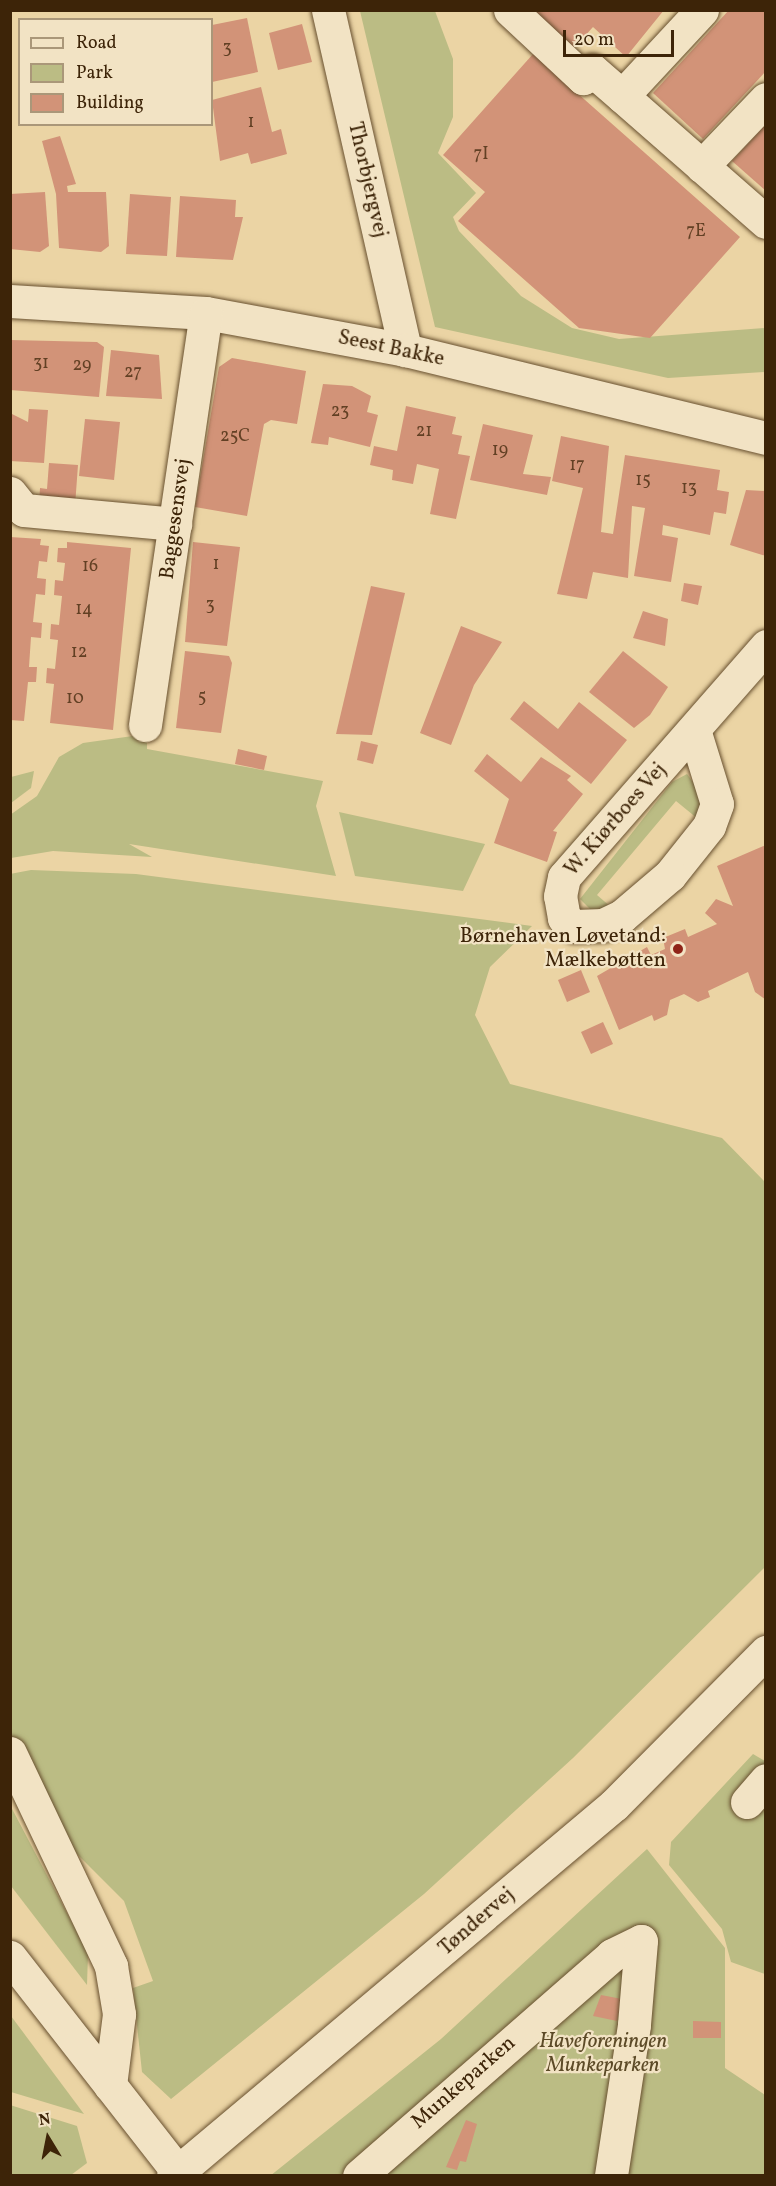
<!DOCTYPE html>
<meta charset="utf-8">
<style>
body{margin:0}
#map{position:relative;width:776px;height:2186px;overflow:hidden;background:#ebd4a4;font-family:Vollkorn,serif}
div>[style]{position:absolute}
[style*='--x']{left:calc(var(--x)*1px);top:calc(var(--y)*1px);width:calc(var(--w)*1px);rotate:calc(var(--a)*1deg)}
.green>*{inset:0;background:#bbbc84}
.building>*{inset:0;background:#d29378}
.roads{filter:drop-shadow(0 0 2px #68502f) drop-shadow(0 0 2px #68502f)}
.minor>*{height:33px;margin:-16.5px;padding:0 16.5px;transform-origin:16.5px;border-radius:16.5px;background:#f2e3c4}
.dots>*{width:16px;height:16px;translate:-50% -50%;box-sizing:border-box;border:3px solid #f2e3c4;border-radius:50%}
span{translate:-50% -50%;white-space:nowrap;text-align:center;line-height:1.15;-webkit-text-stroke:4.5px #f2e3c4;paint-order:stroke}
.number-label{font-size:18px;color:#624024}
.number-label span{-webkit-text-stroke-width:0}
.street-label{font-size:21px;color:#3d2408}
.poi-label{font-size:21px;color:#3d2408}
.right{translate:-100% -50%;text-align:right}
.park-label{font-size:21px;color:#5c4a27;font-style:italic}
.frame{position:absolute;inset:0;border:12px solid #3d2408;pointer-events:none}
.legend{position:absolute;left:18px;top:18px;width:195px;height:108px;box-sizing:border-box;background:#f2e3c4;border:2px solid #aa9779;margin:0;padding:8px 10px;list-style:none;font-size:18px;color:#3d2408}
.legend li{display:flex;align-items:center;gap:12px;height:30px}
.legend b{width:30px;border:2px solid #aa9779}
.north{position:absolute;left:18px;top:2108px;width:60px;height:60px;-webkit-text-stroke:4px #f2e3c4;paint-order:stroke;rotate:350deg;font-size:16px;font-weight:700;line-height:24px;text-align:center;color:#3d2408}
.north::after{content:'';display:block;margin:auto;width:21px;height:27px;background:#3d2408;clip-path:polygon(50% 0,100% 100%,50% 72%,0 100%)}
.scale{position:absolute;left:563px;top:30px;width:111px;height:27px;box-sizing:border-box;border:3px solid #3d2408;border-top:0;padding-left:8px;font-size:18px;line-height:21px;white-space:nowrap;color:#3d2408;-webkit-text-stroke:4px #f2e3c4;paint-order:stroke}
</style>
<div id="map">
<div class="green">
<div style="clip-path:polygon(360px 11px,435px 11px,453px 59px,453px 117px,438px 153px,476px 193px,453px 217px,459px 231px,521px 296px,572px 328px,619px 339px,765px 328px,765px 372px,668px 378px,435px 327px)"></div>
<div style="clip-path:polygon(147px 734px,147px 749px,323px 781px,316px 806px,336px 876px,129px 844px,152px 857px,53px 851px,11px 858px,10px 815px,37px 796px,59px 757px,83px 743px)"></div>
<div style="clip-path:polygon(34px 771px,31px 788px,11px 803px,11px 777px)"></div>
<div style="clip-path:polygon(687px 774px,703px 796px,698px 819px,676px 801px,597px 895px,618px 913px,599px 918px,580px 899px,672px 782px)"></div>
<div style="clip-path:polygon(339px 812px,485px 844px,463px 891px,355px 876px)"></div>
<div style="clip-path:polygon(31px 870px,136px 874px,532px 926px,490px 967px,475px 1015px,510px 1084px,722px 1138px,765px 1182px,765px 1567px,573px 1758px,424px 1894px,171px 2099px,142px 2072px,133px 1988px,153px 1981px,124px 1901px,11px 1788px,10px 874px)"></div>
<div style="clip-path:polygon(753px 1754px,765px 1761px,765px 1974px,731px 1962px,722px 1929px,669px 1865px,671px 1842px)"></div>
<div style="clip-path:polygon(10px 1805px,88px 1953px,87px 1985px,11px 1886px)"></div>
<div style="clip-path:polygon(647px 1849px,725px 1948px,725px 2068px,765px 2095px,765px 2175px,270px 2176px,441px 2039px)"></div>
<div style="clip-path:polygon(11px 2016px,84px 2114px,11px 2092px)"></div>
<div style="clip-path:polygon(10px 2105px,77px 2126px,87px 2163px,71px 2175px,11px 2175px)"></div>
</div>
<div class="building">
<div style="clip-path:polygon(529px 10px,664px 10px,626px 57px,593px 27px,572px 50px)"></div>
<div style="clip-path:polygon(729px 10px,766px 10px,766px 71px,703px 139px,653px 93px)"></div>
<div style="clip-path:polygon(247px 18px,258px 72px,212px 82px,212px 25px)"></div>
<div style="clip-path:polygon(302px 24px,312px 62px,278px 70px,269px 33px)"></div>
<div style="clip-path:polygon(533px 54px,740px 237px,650px 338px,579px 328px,458px 221px,485px 192px,443px 155px)"></div>
<div style="clip-path:polygon(261px 87px,272px 132px,281px 129px,287px 154px,251px 164px,248px 153px,220px 161px,212px 100px)"></div>
<div style="clip-path:polygon(766px 124px,766px 191px,732px 161px)"></div>
<div style="clip-path:polygon(60px 136px,76px 184px,67px 186px,68px 192px,106px 192px,109px 246px,101px 252px,59px 248px,56px 194px,42px 141px)"></div>
<div style="clip-path:polygon(45px 192px,49px 246px,40px 252px,10px 249px,10px 194px)"></div>
<div style="clip-path:polygon(130px 194px,171px 197px,167px 256px,126px 254px)"></div>
<div style="clip-path:polygon(180px 196px,236px 200px,235px 217px,243px 217px,233px 260px,176px 257px)"></div>
<div style="clip-path:polygon(10px 340px,97px 342px,104px 347px,99px 397px,10px 390px)"></div>
<div style="clip-path:polygon(111px 350px,159px 355px,162px 399px,106px 396px)"></div>
<div style="clip-path:polygon(232px 358px,306px 371px,297px 424px,271px 420px,264px 424px,247px 516px,195px 507px,219px 367px)"></div>
<div style="clip-path:polygon(323px 384px,352px 386px,371px 396px,367px 412px,378px 415px,370px 447px,329px 437px,328px 445px,311px 443px)"></div>
<div style="clip-path:polygon(406px 406px,456px 417px,452px 434px,462px 436px,458px 454px,470px 456px,456px 519px,430px 514px,439px 469px,417px 464px,413px 484px,392px 480px,393px 470px,370px 465px,374px 446px,397px 451px)"></div>
<div style="clip-path:polygon(29px 409px,48px 410px,44px 463px,10px 461px,10px 413px,28px 422px)"></div>
<div style="clip-path:polygon(85px 419px,120px 422px,114px 480px,79px 476px)"></div>
<div style="clip-path:polygon(483px 424px,533px 435px,523px 474px,551px 477px,547px 495px,470px 480px)"></div>
<div style="clip-path:polygon(561px 436px,609px 446px,601px 532px,613px 534px,625px 455px,720px 470px,717px 490px,729px 492px,726px 514px,714px 512px,710px 535px,663px 525px,662px 535px,678px 538px,671px 582px,634px 576px,645px 508px,632px 506px,628px 578px,593px 572px,587px 599px,557px 594px,583px 488px,552px 481px)"></div>
<div style="clip-path:polygon(49px 463px,78px 465px,75px 506px,39px 503px,40px 488px,47px 489px)"></div>
<div style="clip-path:polygon(746px 490px,766px 491px,766px 556px,730px 545px)"></div>
<div style="clip-path:polygon(10px 537px,41px 539px,40px 545px,49px 546px,47px 562px,39px 561px,37px 578px,46px 579px,45px 595px,36px 594px,33px 622px,42px 623px,41px 638px,31px 637px,29px 667px,37px 667px,36px 682px,28px 682px,24px 721px,10px 720px)"></div>
<div style="clip-path:polygon(67px 542px,131px 548px,113px 730px,50px 723px,54px 684px,46px 683px,47px 668px,55px 669px,58px 640px,50px 639px,51px 624px,59px 625px,62px 596px,54px 595px,55px 580px,63px 581px,65px 563px,57px 562px,58px 548px,67px 548px)"></div>
<div style="clip-path:polygon(193px 542px,240px 547px,227px 646px,185px 642px)"></div>
<div style="clip-path:polygon(684px 583px,702px 586px,698px 605px,681px 601px)"></div>
<div style="clip-path:polygon(371px 586px,405px 593px,372px 735px,336px 734px)"></div>
<div style="clip-path:polygon(643px 611px,668px 619px,665px 646px,633px 638px)"></div>
<div style="clip-path:polygon(461px 626px,502px 642px,474px 685px,451px 745px,420px 733px)"></div>
<div style="clip-path:polygon(185px 651px,229px 656px,232px 663px,221px 733px,176px 728px)"></div>
<div style="clip-path:polygon(623px 651px,668px 687px,650px 715px,634px 728px,589px 692px)"></div>
<div style="clip-path:polygon(524px 701px,558px 729px,579px 702px,627px 740px,591px 784px,510px 719px)"></div>
<div style="clip-path:polygon(361px 741px,378px 745px,373px 764px,357px 760px)"></div>
<div style="clip-path:polygon(238px 749px,267px 756px,264px 770px,235px 764px)"></div>
<div style="clip-path:polygon(487px 754px,521px 782px,541px 757px,571px 776px,567px 780px,583px 794px,553px 831px,557px 832px,547px 862px,494px 843px,509px 799px,474px 771px)"></div>
<div style="clip-path:polygon(766px 845px,766px 1000px,755px 992px,748px 972px,708px 991px,710px 997px,698px 1002px,684px 994px,670px 1000px,667px 1015px,654px 1021px,652px 1015px,619px 1030px,597px 976px,647px 947px,651px 955px,665px 949px,663px 938px,685px 929px,688px 937px,717px 924px,705px 913px,716px 899px,733px 906px,717px 866px)"></div>
<div style="clip-path:polygon(581px 970px,590px 992px,567px 1002px,558px 980px)"></div>
<div style="clip-path:polygon(603px 1022px,613px 1044px,591px 1054px,581px 1032px)"></div>
<div style="clip-path:polygon(601px 1995px,622px 1999px,617px 2021px,593px 2016px)"></div>
<div style="clip-path:polygon(693px 2021px,721px 2022px,721px 2038px,693px 2038px)"></div>
<div style="clip-path:polygon(466px 2120px,477px 2124px,466px 2162px,460px 2161px,457px 2170px,446px 2167px)"></div>
</div>
<div class="roads">
<div class="minor">
<div style="--x:328;--y:10;--w:349;--a:77.2"></div>
<div style="--x:510;--y:10;--w:100;--a:43"></div>
<div style="--x:583;--y:78;--w:12;--a:-42"></div>
<div style="--x:592;--y:70;--w:40;--a:41"></div>
<div style="--x:702;--y:10;--w:117;--a:132.9"></div>
<div style="--x:622;--y:96;--w:106;--a:41.2"></div>
<div style="--x:766;--y:99;--w:93;--a:133.7"></div>
<div style="--x:702;--y:166;--w:85;--a:41.2"></div>
<div style="--x:10;--y:301;--w:196;--a:3.5"></div>
<div style="--x:206;--y:313;--w:202;--a:10.5"></div>
<div style="--x:405;--y:350;--w:372;--a:13.7"></div>
<div style="--x:10;--y:493;--w:22;--a:51"></div>
<div style="--x:24;--y:510;--w:152;--a:5.3"></div>
<div style="--x:145;--y:725;--w:416;--a:-81.6"></div>
<div style="--x:695;--y:733;--w:74;--a:72.8"></div>
<div style="--x:717;--y:804;--w:23;--a:110"></div>
<div style="--x:709;--y:826;--w:63;--a:128.5"></div>
<div style="--x:670;--y:875;--w:63;--a:139.5"></div>
<div style="--x:622;--y:916;--w:21;--a:155"></div>
<div style="--x:603;--y:925;--w:29;--a:178"></div>
<div style="--x:574;--y:926;--w:13;--a:-141"></div>
<div style="--x:564;--y:918;--w:22;--a:-100"></div>
<div style="--x:560;--y:896;--w:19;--a:-78"></div>
<div style="--x:564;--y:877;--w:307;--a:-48.8"></div>
<div style="--x:10;--y:1753;--w:236;--a:64.6"></div>
<div style="--x:111;--y:1966;--w:49;--a:80.5"></div>
<div style="--x:119;--y:2014;--w:72;--a:97.2"></div>
<div style="--x:747;--y:1802;--w:29;--a:-49"></div>
<div style="--x:10;--y:1957;--w:273;--a:52"></div>
<div style="--x:173;--y:2176;--w:576;--a:-40.07"></div>
<div style="--x:614;--y:1805;--w:216;--a:-45.2"></div>
<div style="--x:359;--y:2176;--w:336;--a:-41.1"></div>
<div style="--x:612;--y:1955;--w:32;--a:-26"></div>
<div style="--x:641;--y:1941;--w:84;--a:94.8"></div>
<div style="--x:634;--y:2025;--w:153;--a:98.7"></div>
</div>
</div>
<div class="dots">
<div style="left:678px;top:949px;background:#8f2418"></div>
</div>
<div class="number-label">
<span style="left:227px;top:49px">3</span>
<span style="left:251px;top:123px">1</span>
<span style="left:481px;top:155px">7I</span>
<span style="left:696px;top:232px">7E</span>
<span style="left:41px;top:364px">31</span>
<span style="left:82px;top:366px">29</span>
<span style="left:133px;top:373px">27</span>
<span style="left:340px;top:412px">23</span>
<span style="left:424px;top:432px">21</span>
<span style="left:235px;top:437px">25C</span>
<span style="left:500px;top:451px">19</span>
<span style="left:577px;top:466px">17</span>
<span style="left:643px;top:481px">15</span>
<span style="left:689px;top:489px">13</span>
<span style="left:216px;top:565px">1</span>
<span style="left:90px;top:567px">16</span>
<span style="left:210px;top:606px">3</span>
<span style="left:84px;top:610px">14</span>
<span style="left:79px;top:653px">12</span>
<span style="left:202px;top:698px">5</span>
<span style="left:75px;top:699px">10</span>
</div>
<div class="street-label">
<span style="left:367px;top:180px;rotate:77deg">Thorbjergvej</span>
<span style="left:391px;top:349px;rotate:12deg">Seest Bakke</span>
<span style="left:176px;top:519px;rotate:-82deg">Baggesensvej</span>
<span style="left:616px;top:820px;rotate:-49deg">W. Kiørboes Vej</span>
<span style="left:477px;top:1922px;rotate:-41deg">Tøndervej</span>
<span style="left:464px;top:2083px;rotate:-41deg">Munkeparken</span>
</div>
<div class="poi-label">
<span class="right" style="left:666px;top:949px">Børnehaven Løvetand:<br>Mælkebøtten</span>
</div>
<div class="park-label">
<span style="left:603px;top:2054px">Haveforeningen<br>Munkeparken</span>
</div>
<div class="frame"></div>
<ul class="legend">
<li><b style="height:8px;background:#f2e3c4"></b>Road</li>
<li><b style="height:16px;background:#bbbc84"></b>Park</li>
<li><b style="height:16px;background:#d29378"></b>Building</li>
</ul>
<div class="north">N</div>
<div class="scale">20 m</div>
</div>
